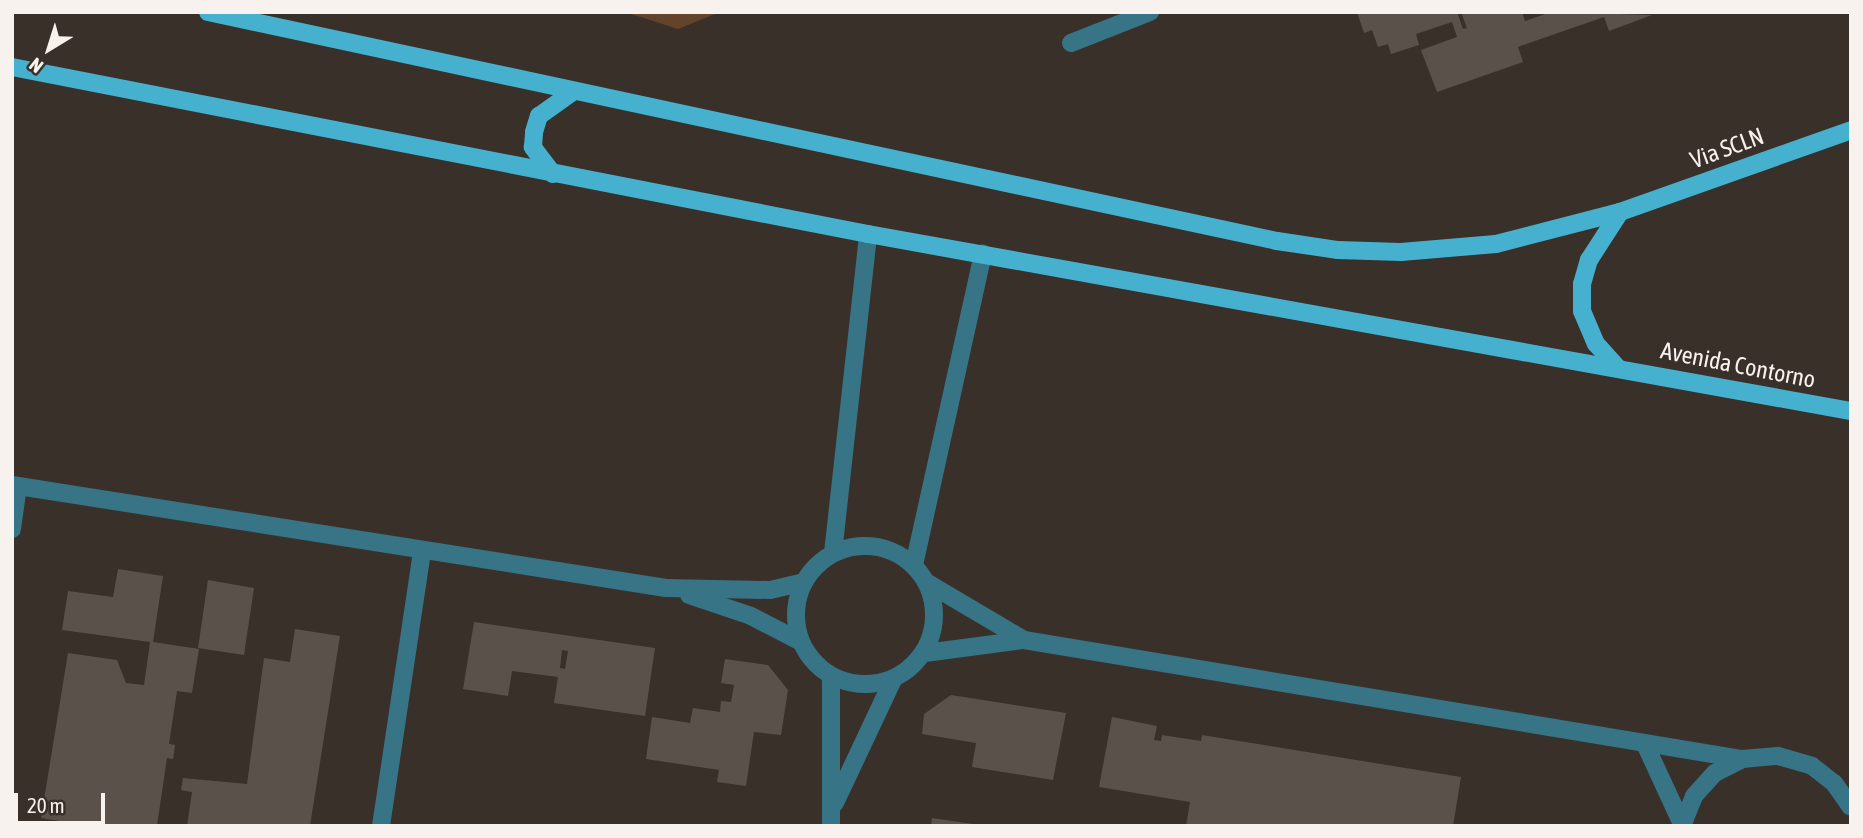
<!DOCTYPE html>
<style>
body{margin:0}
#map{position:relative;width:1863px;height:838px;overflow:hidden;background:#39302a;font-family:"Asap Condensed",sans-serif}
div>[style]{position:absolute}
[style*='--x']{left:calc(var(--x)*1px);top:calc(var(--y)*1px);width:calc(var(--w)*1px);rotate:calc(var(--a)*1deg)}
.green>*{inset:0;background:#64432b}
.building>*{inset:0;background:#5b514b}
.street>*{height:18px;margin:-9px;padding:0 9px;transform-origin:9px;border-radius:9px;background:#367486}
.street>.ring{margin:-9px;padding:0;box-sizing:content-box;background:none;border:18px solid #367486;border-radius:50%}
.primary>*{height:18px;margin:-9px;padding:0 9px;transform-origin:9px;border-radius:9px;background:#46b1ce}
span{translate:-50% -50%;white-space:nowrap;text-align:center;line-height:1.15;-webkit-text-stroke:5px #39302a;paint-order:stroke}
.street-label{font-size:24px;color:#f8f2ee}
.frame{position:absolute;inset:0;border:14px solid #f8f2ee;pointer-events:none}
.north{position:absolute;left:14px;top:14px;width:70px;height:70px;-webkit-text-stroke:5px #39302a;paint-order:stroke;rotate:218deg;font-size:19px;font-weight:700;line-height:28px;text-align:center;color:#f8f2ee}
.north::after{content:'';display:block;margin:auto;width:24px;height:32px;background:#f8f2ee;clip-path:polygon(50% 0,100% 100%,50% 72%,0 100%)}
.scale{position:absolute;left:14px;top:793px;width:91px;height:32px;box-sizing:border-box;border:4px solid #f8f2ee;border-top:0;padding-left:9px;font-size:21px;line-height:24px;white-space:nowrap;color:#f8f2ee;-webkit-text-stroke:5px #39302a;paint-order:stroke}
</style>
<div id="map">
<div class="green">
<div style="clip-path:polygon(625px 12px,720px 12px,678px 29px)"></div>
</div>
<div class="building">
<div style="clip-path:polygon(1357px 12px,1457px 12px,1463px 29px,1467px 28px,1461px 12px,1522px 12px,1525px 21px,1551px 12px,1652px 15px,1609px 31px,1604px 17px,1523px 45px,1518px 47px,1523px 62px,1437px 92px,1421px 50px,1457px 37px,1452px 22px,1416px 34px,1419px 45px,1391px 54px,1388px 44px,1378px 47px,1372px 30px,1364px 33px)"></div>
<div style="clip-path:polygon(118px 569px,163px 576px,153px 642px,199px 649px,192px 693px,177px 691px,169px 744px,175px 745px,173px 759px,167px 758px,157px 826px,90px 826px,41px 818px,68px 653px,117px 660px,126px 683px,144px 685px,150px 642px,62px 630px,68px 591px,113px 597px)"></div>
<div style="clip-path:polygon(208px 580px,254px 588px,244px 655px,198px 648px)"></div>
<div style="clip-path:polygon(evenodd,474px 622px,655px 648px,645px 716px,554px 703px,558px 677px,512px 671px,508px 696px,463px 689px,474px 622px,562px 650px,568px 651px,565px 669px,560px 668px,562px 650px)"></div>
<div style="clip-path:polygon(295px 629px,340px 636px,310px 826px,187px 826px,192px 792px,181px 790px,183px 778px,247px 784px,264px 658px,290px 662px)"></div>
<div style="clip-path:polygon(725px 659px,768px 665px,788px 690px,781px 735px,754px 732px,746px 786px,717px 782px,719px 770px,646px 759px,652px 717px,690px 723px,693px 708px,720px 712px,721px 701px,731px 702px,734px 685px,721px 683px)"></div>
<div style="clip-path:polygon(951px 695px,1066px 713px,1053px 780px,972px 767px,976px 743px,922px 734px,924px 714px)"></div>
<div style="clip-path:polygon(1112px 717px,1157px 726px,1154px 740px,1161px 741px,1162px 735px,1201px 741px,1202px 735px,1461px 777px,1453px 826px,1186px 826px,1190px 802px,1099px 787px)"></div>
<div style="clip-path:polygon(932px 818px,973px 824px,973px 826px,931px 826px)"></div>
</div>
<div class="street">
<div style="--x:1071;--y:43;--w:85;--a:-21.4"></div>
<div style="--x:12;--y:485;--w:662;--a:8.95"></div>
<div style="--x:666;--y:588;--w:104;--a:1.1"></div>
<div style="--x:770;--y:590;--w:35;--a:-13"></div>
<div style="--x:12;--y:529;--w:43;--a:-82.1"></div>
<div class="ring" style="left:796px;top:546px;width:120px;height:120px"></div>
<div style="--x:833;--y:553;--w:321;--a:-83.7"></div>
<div style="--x:914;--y:565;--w:319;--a:-77.5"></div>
<div style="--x:926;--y:582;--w:114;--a:30.6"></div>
<div style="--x:689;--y:595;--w:65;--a:18.7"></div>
<div style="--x:751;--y:616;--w:56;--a:27.5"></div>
<div style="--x:925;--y:653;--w:100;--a:-7.5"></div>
<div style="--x:1024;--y:640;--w:728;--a:9.41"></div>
<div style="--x:831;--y:676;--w:150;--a:90"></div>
<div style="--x:1645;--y:744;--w:88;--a:65.2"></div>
<div style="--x:835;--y:803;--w:136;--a:-64.8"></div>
<div style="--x:381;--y:826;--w:277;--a:-81.5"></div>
<div style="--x:1682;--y:826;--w:32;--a:-68"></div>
<div style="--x:1694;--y:796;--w:31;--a:-48"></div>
<div style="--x:1715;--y:773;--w:30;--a:-27"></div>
<div style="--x:1742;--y:759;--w:36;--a:-5"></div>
<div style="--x:1778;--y:756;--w:35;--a:16"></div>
<div style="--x:1812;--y:766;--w:28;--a:38"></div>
<div style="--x:1834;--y:783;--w:29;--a:55"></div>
</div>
<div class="primary">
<div style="--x:208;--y:12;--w:1093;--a:12.09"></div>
<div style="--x:1277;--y:241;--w:62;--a:8.4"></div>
<div style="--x:1338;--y:250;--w:63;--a:1.8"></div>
<div style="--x:1401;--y:252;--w:95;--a:-4.8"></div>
<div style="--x:1496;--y:244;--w:128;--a:-14.5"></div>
<div style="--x:1620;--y:212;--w:245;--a:-19.5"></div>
<div style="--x:12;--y:67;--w:872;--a:11.04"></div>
<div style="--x:868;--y:234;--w:999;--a:10.21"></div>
<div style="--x:553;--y:174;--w:34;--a:-127"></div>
<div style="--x:533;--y:147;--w:15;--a:-86"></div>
<div style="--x:534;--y:132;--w:17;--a:-73"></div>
<div style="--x:539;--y:116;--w:43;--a:-35.5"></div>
<div style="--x:1617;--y:367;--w:31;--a:-132"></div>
<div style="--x:1596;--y:344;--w:36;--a:-113"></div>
<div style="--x:1582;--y:311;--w:27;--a:-90"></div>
<div style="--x:1582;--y:284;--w:25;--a:-74"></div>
<div style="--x:1589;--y:260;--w:57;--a:-57.1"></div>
</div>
<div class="street-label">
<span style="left:1727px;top:148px;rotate:-20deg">Via SCLN</span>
<span style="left:1738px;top:365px;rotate:11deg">Avenida Contorno</span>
</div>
<div class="frame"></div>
<div class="north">N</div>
<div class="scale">20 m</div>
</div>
